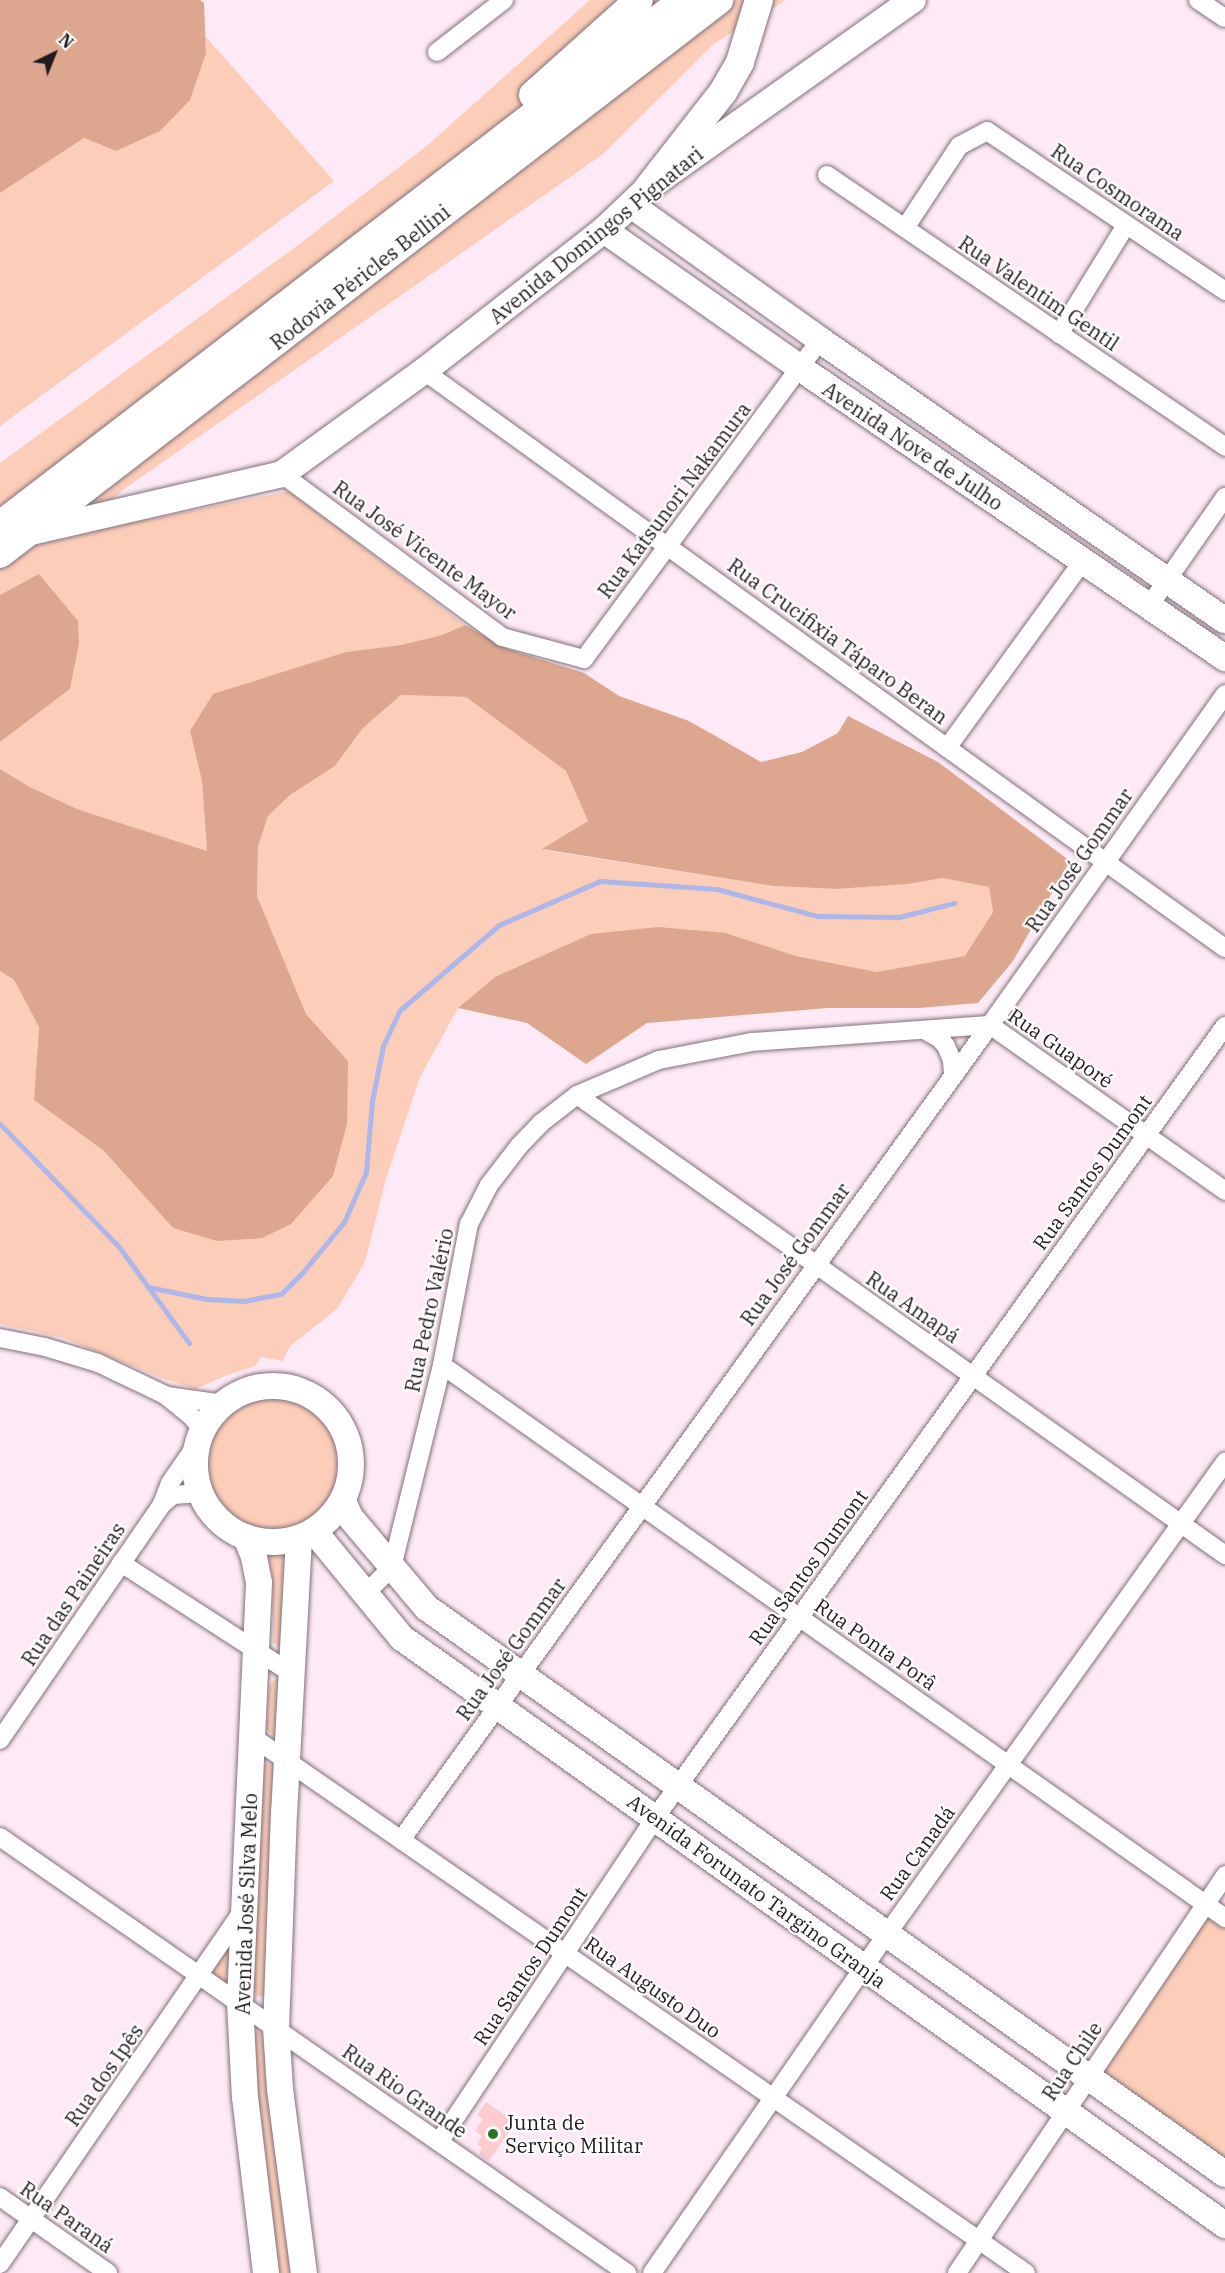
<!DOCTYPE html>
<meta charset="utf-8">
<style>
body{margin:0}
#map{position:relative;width:1225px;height:2273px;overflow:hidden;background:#feeaf6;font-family:"IBM Plex Serif",serif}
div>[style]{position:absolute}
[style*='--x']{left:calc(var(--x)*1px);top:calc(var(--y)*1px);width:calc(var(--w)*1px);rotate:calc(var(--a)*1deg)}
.green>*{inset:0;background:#fccdb8}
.round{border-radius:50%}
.forest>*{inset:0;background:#dda68e}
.stream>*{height:5px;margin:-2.5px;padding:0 2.5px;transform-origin:2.5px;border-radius:2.5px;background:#adb7ea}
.building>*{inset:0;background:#fecbcf}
.roads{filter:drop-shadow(0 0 2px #81707b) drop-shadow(0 0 2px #81707b)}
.street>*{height:18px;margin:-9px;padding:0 9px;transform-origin:9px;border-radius:9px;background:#fff}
.secondary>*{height:26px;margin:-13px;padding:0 13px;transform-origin:13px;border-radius:13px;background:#fff}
.secondary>.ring{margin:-13px;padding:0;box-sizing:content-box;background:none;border:26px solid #fff;border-radius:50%}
.primary>*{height:28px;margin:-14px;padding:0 14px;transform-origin:14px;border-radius:14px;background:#fff}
.dots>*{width:16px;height:16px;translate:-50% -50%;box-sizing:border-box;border:3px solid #fefefe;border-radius:50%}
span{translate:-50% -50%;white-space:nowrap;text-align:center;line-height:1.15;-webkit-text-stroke:4.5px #fefefe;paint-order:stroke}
.street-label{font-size:20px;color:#221b1f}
.poi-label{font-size:20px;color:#221b1f}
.left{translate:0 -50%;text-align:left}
.north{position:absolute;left:24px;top:24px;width:60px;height:60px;-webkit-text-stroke:4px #fefefe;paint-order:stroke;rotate:43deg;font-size:16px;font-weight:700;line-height:24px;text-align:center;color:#221b1f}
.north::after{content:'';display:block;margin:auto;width:21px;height:27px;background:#221b1f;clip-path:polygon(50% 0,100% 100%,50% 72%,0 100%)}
</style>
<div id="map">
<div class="green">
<div style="clip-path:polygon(590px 0,786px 0,715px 43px,603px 154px,127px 487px,58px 541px,105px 528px,289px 491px,465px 625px,442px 635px,401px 645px,346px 652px,190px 731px,202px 781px,207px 851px,77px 809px,30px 787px,0 769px,0 742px,70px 689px,79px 644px,78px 621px,39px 575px,0 595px,0 463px,302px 242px,429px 144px)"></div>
<div style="clip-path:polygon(205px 36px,334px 181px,0 426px,0 193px,84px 138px,116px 151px,206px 53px)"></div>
<div style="clip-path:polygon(401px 695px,466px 697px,566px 771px,588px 821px,543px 850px,773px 886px,837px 889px,908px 884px,942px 878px,989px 887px,993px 912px,966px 956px,877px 972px,796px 956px,726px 933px,495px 977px,458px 1008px,420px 1077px,386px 1179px,365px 1262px,337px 1309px,290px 1346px,283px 1361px,261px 1357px,255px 1366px,227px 1375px,196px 1389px,164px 1379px,64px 1338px,0 1324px,0 971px,14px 980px,39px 1027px,34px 1100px,104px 1151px,173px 1228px,348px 1061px,306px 1014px,257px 896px,258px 847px,268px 816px,290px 795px,335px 766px,362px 729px)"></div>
<div class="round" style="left:207px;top:1394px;width:136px;height:136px"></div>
<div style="clip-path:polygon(266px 1552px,289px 1552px,283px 1643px,278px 1647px,273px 1642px,272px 1574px,264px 1557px)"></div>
<div style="clip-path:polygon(276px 1679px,283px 1684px,279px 1733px,274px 1736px,266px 1729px,269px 1685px)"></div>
<div style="clip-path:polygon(268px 1763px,276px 1768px,271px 1808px,269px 1981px,266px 1997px,256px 1996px,253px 1989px,262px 1767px)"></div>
<div style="clip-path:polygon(1208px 1915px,1225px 1927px,1225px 2162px,1100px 2073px)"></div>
<div style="clip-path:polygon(238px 1923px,237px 1995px,205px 1973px)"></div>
<div style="clip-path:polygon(259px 2031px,267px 2036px,294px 2273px,275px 2273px,251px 2078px,252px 2036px)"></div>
</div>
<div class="forest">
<div style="clip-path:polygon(0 0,200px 0,204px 3px,206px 53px,190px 100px,160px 131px,116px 151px,84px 138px,0 193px)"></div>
<div style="clip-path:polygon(39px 574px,78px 621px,79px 644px,70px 689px,0 742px,0 595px)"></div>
<div style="clip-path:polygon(465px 625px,507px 649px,584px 673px,619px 696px,689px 721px,761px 762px,802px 752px,838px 733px,848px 716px,938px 762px,1070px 861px,1013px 961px,978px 1003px,919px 1008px,828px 1008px,647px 1023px,586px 1064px,527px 1023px,458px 1008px,495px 977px,591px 934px,658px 927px,726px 933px,796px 956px,877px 972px,965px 956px,993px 912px,989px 887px,942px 878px,908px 884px,837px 889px,773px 886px,542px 849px,588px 821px,566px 771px,466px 697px,401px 695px,362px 729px,335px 766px,290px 795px,268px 816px,258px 847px,257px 896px,306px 1014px,348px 1061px,347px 1124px,333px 1176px,291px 1224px,262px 1238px,217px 1241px,173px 1228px,104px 1151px,34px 1100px,39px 1027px,14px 980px,0 971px,0 769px,30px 787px,77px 809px,207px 851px,202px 781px,190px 731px,213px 694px,346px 652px,401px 645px,442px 635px)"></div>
</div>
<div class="stream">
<div style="--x:0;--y:1124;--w:171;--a:45.9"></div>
<div style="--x:119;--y:1247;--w:119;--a:53.9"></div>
<div style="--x:148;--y:1287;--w:60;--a:11.5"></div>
<div style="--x:207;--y:1299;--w:37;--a:3"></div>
<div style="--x:244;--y:1301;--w:38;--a:-11"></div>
<div style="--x:281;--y:1294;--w:30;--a:-45"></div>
<div style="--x:302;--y:1273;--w:66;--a:-50.5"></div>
<div style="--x:344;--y:1222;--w:55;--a:-66.3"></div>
<div style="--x:366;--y:1172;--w:71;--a:-85.2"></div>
<div style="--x:372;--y:1101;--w:56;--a:-78.7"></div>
<div style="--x:383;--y:1046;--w:38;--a:-65"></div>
<div style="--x:399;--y:1011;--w:132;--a:-40.7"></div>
<div style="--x:499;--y:925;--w:110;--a:-23.5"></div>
<div style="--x:600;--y:881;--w:117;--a:3.9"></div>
<div style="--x:717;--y:889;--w:104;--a:15.1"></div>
<div style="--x:817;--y:916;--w:82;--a:0.7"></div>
<div style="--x:899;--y:917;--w:57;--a:-14.3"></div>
</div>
<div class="building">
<div style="clip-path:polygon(486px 2102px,515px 2122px,489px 2161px,479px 2154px,482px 2148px,477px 2144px,482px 2136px,475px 2131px,483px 2119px,477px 2115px)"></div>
</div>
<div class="roads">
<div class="street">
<div style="--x:1198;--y:0;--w:32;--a:34"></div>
<div style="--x:437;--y:52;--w:85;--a:-37.8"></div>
<div style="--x:827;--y:175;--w:482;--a:34.3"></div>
<div style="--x:905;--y:228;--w:98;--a:-56.6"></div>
<div style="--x:959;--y:146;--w:32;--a:-28"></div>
<div style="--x:987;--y:131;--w:287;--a:33.9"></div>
<div style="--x:1059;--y:334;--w:128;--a:-58.4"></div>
<div style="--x:424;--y:371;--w:987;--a:35.77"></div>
<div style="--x:282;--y:474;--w:274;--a:36.5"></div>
<div style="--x:502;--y:637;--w:85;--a:15"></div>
<div style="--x:584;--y:659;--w:397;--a:-53.5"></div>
<div style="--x:1149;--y:606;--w:133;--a:-55.1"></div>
<div style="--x:947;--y:748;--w:231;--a:-54"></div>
<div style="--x:924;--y:1030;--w:18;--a:29"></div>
<div style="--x:940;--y:1039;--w:9;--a:49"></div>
<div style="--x:946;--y:1046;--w:15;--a:67"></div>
<div style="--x:952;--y:1060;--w:15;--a:86"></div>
<div style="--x:577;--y:1095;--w:795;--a:35.37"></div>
<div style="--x:0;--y:1338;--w:46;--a:11.3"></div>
<div style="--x:45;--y:1347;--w:55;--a:16.8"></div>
<div style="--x:98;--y:1363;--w:74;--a:25.5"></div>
<div style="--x:165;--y:1395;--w:33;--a:39"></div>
<div style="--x:191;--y:1416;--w:18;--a:49"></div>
<div style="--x:442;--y:1365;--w:959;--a:35.23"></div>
<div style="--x:167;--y:1396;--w:57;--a:8.1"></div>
<div style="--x:162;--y:1504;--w:14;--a:-39"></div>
<div style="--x:173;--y:1495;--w:28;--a:-4"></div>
<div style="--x:121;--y:1563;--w:202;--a:32.9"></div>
<div style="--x:366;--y:1593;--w:37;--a:-45"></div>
<div style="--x:392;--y:1567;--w:208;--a:-76.1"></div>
<div style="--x:442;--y:1365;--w:144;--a:-79.2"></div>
<div style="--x:469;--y:1224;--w:44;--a:-62.9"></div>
<div style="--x:489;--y:1185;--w:49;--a:-52.4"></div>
<div style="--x:519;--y:1146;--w:32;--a:-46"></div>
<div style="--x:541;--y:1123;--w:46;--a:-37.9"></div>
<div style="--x:577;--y:1095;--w:89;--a:-23.1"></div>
<div style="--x:659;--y:1060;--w:95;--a:-11"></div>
<div style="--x:752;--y:1042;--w:239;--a:-4.1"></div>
<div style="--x:990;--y:1025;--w:288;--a:35.2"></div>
<div style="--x:254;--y:1738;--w:939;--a:34.72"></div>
<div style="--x:0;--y:1740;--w:286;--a:-55.5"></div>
<div style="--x:162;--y:1504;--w:22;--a:-69"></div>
<div style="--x:170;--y:1483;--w:51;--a:-55.4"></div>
<div style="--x:0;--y:1837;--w:764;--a:34.81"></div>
<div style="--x:401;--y:1840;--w:1006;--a:-54.14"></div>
<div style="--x:990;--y:1025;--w:406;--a:-54.6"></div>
<div style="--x:439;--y:2142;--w:389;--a:-56.3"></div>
<div style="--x:655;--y:1818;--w:976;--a:-54.26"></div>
<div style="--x:0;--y:2197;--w:132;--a:35.1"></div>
<div style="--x:0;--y:2264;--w:429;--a:-55.5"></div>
<div style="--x:652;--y:2273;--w:412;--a:-55.3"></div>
<div style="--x:887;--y:1934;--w:581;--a:-54.39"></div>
<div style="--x:957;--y:2273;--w:480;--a:-56"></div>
</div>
<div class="secondary">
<div style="--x:631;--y:205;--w:232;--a:35.5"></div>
<div style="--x:820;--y:340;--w:492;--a:34.7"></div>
<div style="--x:604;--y:230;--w:240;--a:35.1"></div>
<div style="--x:800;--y:368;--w:515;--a:34.31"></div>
<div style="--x:27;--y:533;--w:262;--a:-13"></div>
<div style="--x:282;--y:474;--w:175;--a:-36"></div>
<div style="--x:424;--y:371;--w:229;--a:-38.1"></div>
<div style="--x:604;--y:230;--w:61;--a:-43.7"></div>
<div style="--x:648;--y:188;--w:325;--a:-35.4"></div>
<div class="ring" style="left:195px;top:1386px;width:130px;height:130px"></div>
<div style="--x:343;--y:1501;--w:17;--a:66"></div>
<div style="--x:350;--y:1517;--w:119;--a:49.8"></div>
<div style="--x:427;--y:1608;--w:978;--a:35.35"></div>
<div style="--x:314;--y:1531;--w:139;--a:50.6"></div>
<div style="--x:402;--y:1638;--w:1011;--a:35.5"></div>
<div style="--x:246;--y:1537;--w:22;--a:68"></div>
<div style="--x:254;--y:1557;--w:26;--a:79"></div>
<div style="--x:259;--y:1583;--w:420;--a:92.6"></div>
<div style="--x:240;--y:2003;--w:94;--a:87"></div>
<div style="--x:245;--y:2097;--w:177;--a:83.2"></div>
<div style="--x:299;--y:1538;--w:274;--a:93.1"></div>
<div style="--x:284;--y:1812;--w:216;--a:92.1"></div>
<div style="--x:276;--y:2028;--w:61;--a:86.2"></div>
<div style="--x:280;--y:2089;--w:186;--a:82.6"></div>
</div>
<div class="primary">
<div style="--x:533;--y:95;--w:142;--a:-41.9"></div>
<div style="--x:648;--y:188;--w:122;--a:-52"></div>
<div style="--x:723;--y:92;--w:34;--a:-60"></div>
<div style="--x:740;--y:62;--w:65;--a:-73"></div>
<div style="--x:0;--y:525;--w:861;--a:-37.55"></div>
<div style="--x:0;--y:554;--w:908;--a:-37.61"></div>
</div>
</div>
<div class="dots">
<div style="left:493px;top:2134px;background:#27771f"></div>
</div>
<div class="street-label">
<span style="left:1118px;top:192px;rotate:34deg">Rua Cosmorama</span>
<span style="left:596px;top:235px;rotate:-39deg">Avenida Domingos Pignatari</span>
<span style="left:360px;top:277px;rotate:-38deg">Rodovia Péricles Bellini</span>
<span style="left:1039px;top:293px;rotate:34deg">Rua Valentim Gentil</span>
<span style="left:913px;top:446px;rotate:34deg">Avenida Nove de Julho</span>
<span style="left:674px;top:500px;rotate:-53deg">Rua Katsunori Nakamura</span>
<span style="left:425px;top:550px;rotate:36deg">Rua José Vicente Mayor</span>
<span style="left:838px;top:641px;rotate:36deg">Rua Crucifixia Táparo Beran</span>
<span style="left:1079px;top:860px;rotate:-55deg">Rua José Gommar</span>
<span style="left:1061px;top:1048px;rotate:35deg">Rua Guaporé</span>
<span style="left:1092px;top:1172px;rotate:-54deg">Rua Santos Dumont</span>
<span style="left:795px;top:1254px;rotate:-54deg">Rua José Gommar</span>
<span style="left:913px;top:1307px;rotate:35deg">Rua Amapá</span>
<span style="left:429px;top:1310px;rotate:-78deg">Rua Pedro Valério</span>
<span style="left:808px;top:1567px;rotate:-54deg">Rua Santos Dumont</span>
<span style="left:73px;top:1594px;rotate:-56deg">Rua das Paineiras</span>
<span style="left:876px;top:1644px;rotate:35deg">Rua Ponta Porâ</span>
<span style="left:511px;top:1649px;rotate:-54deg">Rua José Gommar</span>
<span style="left:917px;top:1853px;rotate:-54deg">Rua Canadá</span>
<span style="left:757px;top:1891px;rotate:36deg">Avenida Forunato Targino Granja</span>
<span style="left:246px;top:1904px;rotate:-88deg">Avenida José Silva Melo</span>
<span style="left:530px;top:1966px;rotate:-56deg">Rua Santos Dumont</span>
<span style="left:653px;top:1987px;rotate:35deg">Rua Augusto Duo</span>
<span style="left:1072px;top:2061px;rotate:-56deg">Rua Chile</span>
<span style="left:104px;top:2075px;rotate:-55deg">Rua dos Ipês</span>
<span style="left:405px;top:2091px;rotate:35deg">Rua Rio Grande</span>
<span style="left:67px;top:2217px;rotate:35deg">Rua Paraná</span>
</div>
<div class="poi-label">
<span class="left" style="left:505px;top:2134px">Junta de<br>Serviço Militar</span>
</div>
<div class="north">N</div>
</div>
